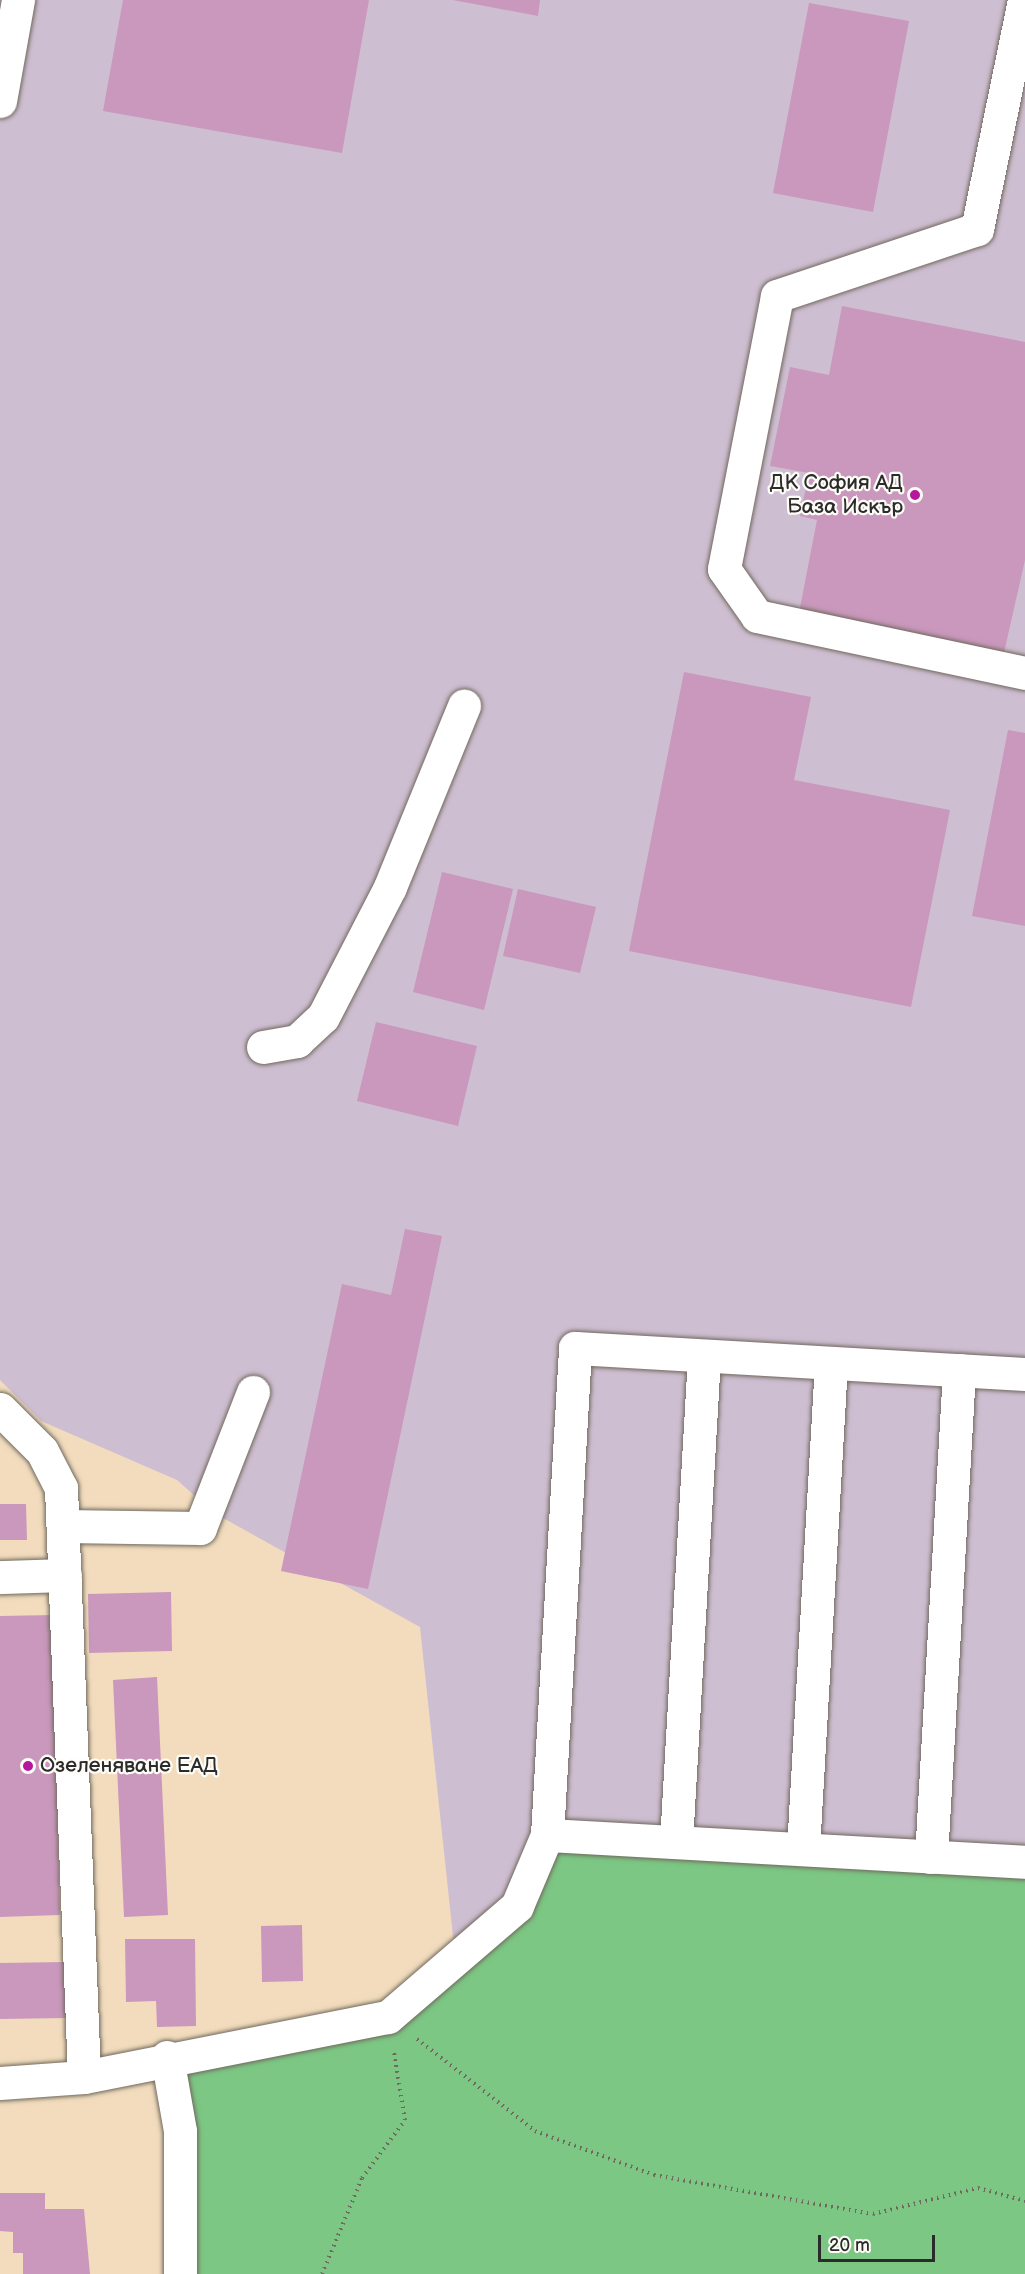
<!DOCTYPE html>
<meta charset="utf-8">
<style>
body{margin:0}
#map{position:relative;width:1025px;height:2274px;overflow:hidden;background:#f2dcbd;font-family:"Balsamiq Sans",sans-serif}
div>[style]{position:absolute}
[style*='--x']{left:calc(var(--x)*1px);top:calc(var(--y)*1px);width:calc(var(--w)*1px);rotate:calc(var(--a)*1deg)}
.industrial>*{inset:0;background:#cebed1}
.green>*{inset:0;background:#7cc784}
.building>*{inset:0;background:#c998bc}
.path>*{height:4px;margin-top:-2px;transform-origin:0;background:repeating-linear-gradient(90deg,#71695e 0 1.5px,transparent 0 6px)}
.roads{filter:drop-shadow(0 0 2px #71695e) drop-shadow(0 0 2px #71695e)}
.minor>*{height:33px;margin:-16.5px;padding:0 16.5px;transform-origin:16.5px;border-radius:16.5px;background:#fff}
.dots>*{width:16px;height:16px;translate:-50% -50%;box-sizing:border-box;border:3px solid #fdfcf7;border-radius:50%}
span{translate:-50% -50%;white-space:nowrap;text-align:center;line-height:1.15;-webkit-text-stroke:4.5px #fdfcf7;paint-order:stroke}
.poi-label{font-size:21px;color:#2b2b2b}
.right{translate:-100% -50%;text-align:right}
.left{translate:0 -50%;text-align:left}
.scale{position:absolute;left:818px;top:2235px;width:117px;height:27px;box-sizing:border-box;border:3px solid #2b2b2b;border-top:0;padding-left:8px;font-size:18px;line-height:21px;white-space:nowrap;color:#2b2b2b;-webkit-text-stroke:4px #fdfcf7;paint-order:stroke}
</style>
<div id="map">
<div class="industrial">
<div style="clip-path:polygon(0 0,1025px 0,1025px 1997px,463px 2030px,420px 1627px,214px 1513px,177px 1480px,41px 1421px,0 1380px)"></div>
</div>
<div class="green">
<div style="clip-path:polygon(547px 1835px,1025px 1862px,1025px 2274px,180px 2274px,167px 2057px,388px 2016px,517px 1906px)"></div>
</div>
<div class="building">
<div style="clip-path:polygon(123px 0,369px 0,342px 153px,103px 111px)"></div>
<div style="clip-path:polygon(453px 0,540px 0,538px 16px)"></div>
<div style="clip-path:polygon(809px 3px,909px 21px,873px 212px,773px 193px)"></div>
<div style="clip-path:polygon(842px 306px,1025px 342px,1025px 560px,1003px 657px,798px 618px,817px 520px,800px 516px,809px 473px,770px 466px,790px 367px,829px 375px)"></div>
<div style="clip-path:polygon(684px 672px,811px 697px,794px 780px,950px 810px,911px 1007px,629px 951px)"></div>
<div style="clip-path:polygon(1008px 730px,1025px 733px,1025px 926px,972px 916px)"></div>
<div style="clip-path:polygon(442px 872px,513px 889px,484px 1010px,413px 992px)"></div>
<div style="clip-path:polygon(518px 889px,596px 907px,580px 973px,503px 956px)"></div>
<div style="clip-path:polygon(376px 1022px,477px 1046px,458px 1126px,357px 1101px)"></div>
<div style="clip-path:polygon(405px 1229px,442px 1236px,368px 1589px,281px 1571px,342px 1284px,391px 1295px)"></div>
<div style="clip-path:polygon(0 1504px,26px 1504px,27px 1540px,0 1540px)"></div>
<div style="clip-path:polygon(171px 1592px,172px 1651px,89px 1653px,88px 1594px)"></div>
<div style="clip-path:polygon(53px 1615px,60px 1915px,0 1917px,0 1616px)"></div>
<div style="clip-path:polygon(157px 1677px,168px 1915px,124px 1917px,113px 1680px)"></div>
<div style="clip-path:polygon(302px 1925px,303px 1981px,262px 1982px,261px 1926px)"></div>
<div style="clip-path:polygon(125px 1939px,195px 1939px,196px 2026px,157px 2027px,156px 2001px,126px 2002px)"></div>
<div style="clip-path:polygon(65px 1962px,66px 2018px,0 2019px,0 1963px)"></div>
<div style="clip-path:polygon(0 2193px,45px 2193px,45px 2209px,84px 2209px,90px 2274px,23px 2274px,23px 2253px,13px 2253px,13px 2232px,0 2231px)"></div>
</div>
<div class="path">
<div style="--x:417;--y:2039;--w:150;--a:37.9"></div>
<div style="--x:535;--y:2131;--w:127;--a:20.3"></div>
<div style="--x:654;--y:2175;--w:222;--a:10.1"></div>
<div style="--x:873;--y:2214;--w:108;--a:-13.9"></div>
<div style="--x:978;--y:2188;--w:49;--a:15.5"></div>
<div style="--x:322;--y:2274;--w:104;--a:-67.4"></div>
<div style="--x:362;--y:2178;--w:72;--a:-53.4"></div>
<div style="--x:405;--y:2120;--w:68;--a:-99.3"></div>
</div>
<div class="roads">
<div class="minor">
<div style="--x:1024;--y:0;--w:234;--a:101.6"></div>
<div style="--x:977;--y:229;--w:211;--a:161.5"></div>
<div style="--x:777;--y:296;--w:278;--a:101"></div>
<div style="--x:724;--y:569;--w:57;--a:54.9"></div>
<div style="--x:757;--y:616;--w:274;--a:12"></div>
<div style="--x:0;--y:101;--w:103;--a:-79.9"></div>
<div style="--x:263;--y:1047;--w:35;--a:-10"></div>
<div style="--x:297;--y:1041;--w:35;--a:-43"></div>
<div style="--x:323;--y:1017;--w:146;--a:-62.7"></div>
<div style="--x:390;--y:887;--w:196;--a:-67.8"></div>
<div style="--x:0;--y:1409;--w:59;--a:45"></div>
<div style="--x:42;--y:1451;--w:42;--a:62.8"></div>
<div style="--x:61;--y:1488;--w:589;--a:87.76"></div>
<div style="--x:63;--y:1526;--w:137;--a:0.8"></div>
<div style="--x:200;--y:1528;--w:146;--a:-68.7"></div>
<div style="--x:0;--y:1577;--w:65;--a:-1.8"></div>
<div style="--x:547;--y:1835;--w:479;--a:3.2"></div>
<div style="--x:676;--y:1842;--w:487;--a:-86.7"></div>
<div style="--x:803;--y:1849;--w:487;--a:-86.7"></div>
<div style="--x:931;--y:1857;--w:488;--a:-86.7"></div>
<div style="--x:167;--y:2057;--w:75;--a:80"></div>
<div style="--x:180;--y:2131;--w:143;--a:90"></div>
<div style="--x:0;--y:2083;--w:84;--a:-4.1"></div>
<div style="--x:84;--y:2077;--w:310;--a:-11.2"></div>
<div style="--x:388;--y:2017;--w:170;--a:-40.7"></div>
<div style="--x:517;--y:1906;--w:77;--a:-67.1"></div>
<div style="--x:547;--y:1835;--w:488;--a:-86.7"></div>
<div style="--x:575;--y:1348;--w:451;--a:3.3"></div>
</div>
</div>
<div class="dots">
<div style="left:915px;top:495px;background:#b5179e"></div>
<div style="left:28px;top:1766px;background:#b5179e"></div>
</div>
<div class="poi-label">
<span class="right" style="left:903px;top:495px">ДК София АД<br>База Искър</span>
<span class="left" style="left:40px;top:1766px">Озеленяване ЕАД</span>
</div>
<div class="scale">20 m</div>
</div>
